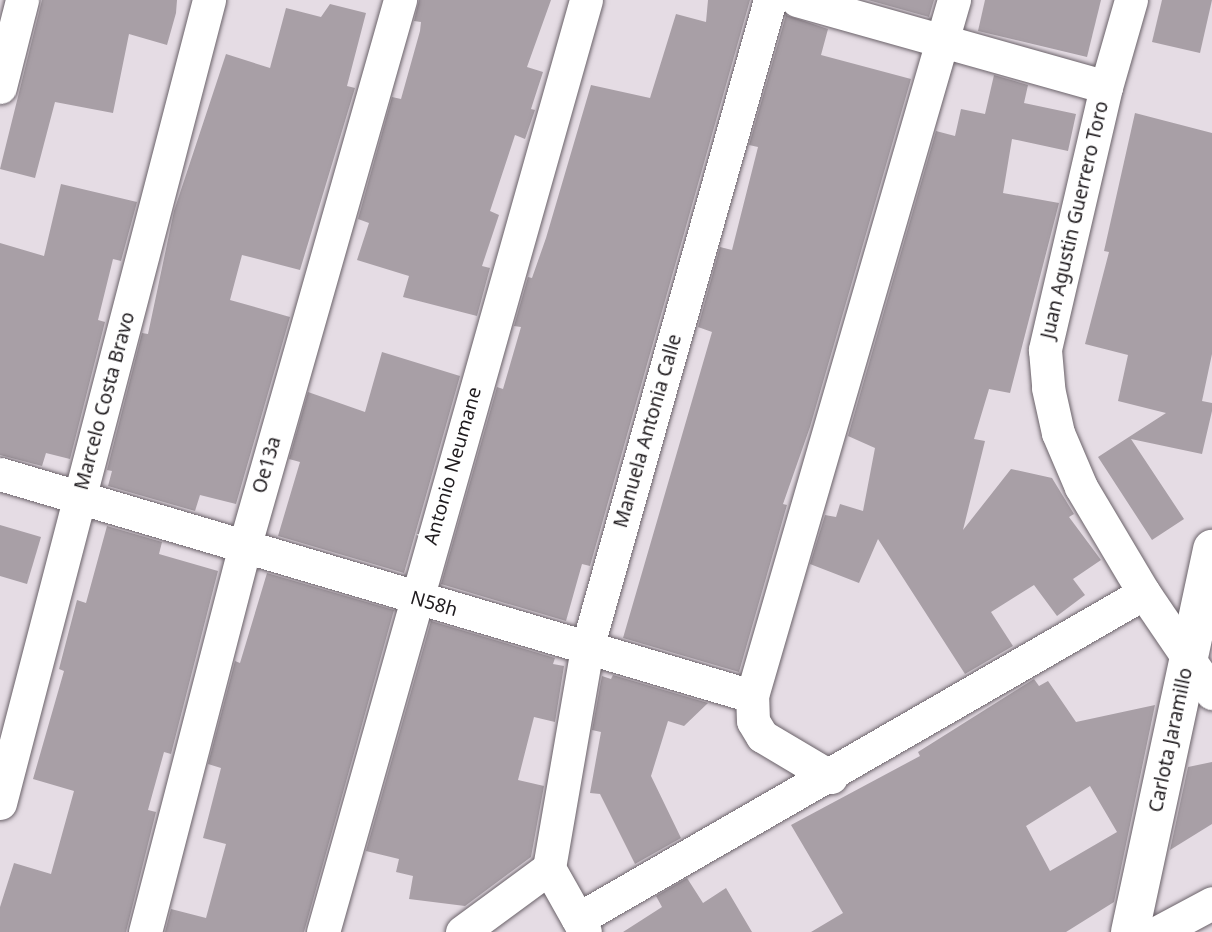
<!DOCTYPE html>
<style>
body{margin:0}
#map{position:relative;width:1212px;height:932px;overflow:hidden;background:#e5dce4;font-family:"Noto Sans",sans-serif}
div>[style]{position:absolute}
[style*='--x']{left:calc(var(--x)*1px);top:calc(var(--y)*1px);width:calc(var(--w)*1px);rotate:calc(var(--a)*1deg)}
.building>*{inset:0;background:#a89fa6}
.roads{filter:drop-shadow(0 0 2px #6a6269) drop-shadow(0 0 2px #6a6269)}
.minor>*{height:33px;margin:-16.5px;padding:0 16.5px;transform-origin:16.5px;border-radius:16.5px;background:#fff}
.tertiary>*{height:38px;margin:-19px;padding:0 19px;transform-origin:19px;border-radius:19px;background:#fff}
span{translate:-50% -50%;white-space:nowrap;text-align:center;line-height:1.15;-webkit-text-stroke:6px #fff;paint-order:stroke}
.street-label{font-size:19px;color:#1f1b1e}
</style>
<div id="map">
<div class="building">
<div style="clip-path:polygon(42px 0,177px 0,176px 13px,167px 45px,129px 34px,113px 113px,55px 102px,35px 178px,0 169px)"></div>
<div style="clip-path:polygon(419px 0,551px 0,527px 67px,543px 72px,531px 109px,535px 110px,525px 139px,515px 135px,490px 211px,499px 215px,482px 266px,490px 268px,477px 316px,403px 297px,409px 276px,357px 260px,369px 223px,358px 219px,392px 97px,401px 99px,420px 31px,421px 22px,414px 21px)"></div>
<div style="clip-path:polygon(708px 0,750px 0,590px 566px,582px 564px,566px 621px,441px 584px,497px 387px,503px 389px,521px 327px,514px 326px,528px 277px,532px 278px,546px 238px,591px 85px,650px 98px,676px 14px,706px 22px)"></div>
<div style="clip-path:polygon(868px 0,934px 0,929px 17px)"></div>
<div style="clip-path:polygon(985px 0,1101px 0,1087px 57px,978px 31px)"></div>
<div style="clip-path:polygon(1162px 0,1212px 0,1200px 53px,1152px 42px)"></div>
<div style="clip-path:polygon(330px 4px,366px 13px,347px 86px,355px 88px,300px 270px,242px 255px,230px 300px,290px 317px,236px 504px,200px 495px,195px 511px,108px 486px,112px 471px,107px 470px,142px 333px,148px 334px,174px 211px,226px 54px,270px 68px,286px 8px,321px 17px)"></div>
<div style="clip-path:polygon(786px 15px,828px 29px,821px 55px,911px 79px,810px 427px,783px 504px,787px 505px,739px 672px,623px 638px,712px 332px,698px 327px,720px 247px,732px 250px,758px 147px,749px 145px)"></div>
<div style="clip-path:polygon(994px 75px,1028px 85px,1024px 103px,1076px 114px,1068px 151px,1012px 139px,1003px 193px,1059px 203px,1010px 393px,989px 389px,974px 439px,985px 441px,963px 530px,1011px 469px,1052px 478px,1074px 514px,1069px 517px,1101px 560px,1073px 579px,1085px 595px,1057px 616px,1034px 585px,991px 612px,1013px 646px,965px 674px,878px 539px,859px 583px,810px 564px,825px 515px,836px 517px,840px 504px,863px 511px,875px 448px,848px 436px,936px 131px,955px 136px,961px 109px,985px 114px)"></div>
<div style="clip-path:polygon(1135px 113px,1212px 133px,1212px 354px,1202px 401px,1212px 403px,1212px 411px,1202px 454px,1131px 439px,1184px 519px,1152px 540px,1098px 457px,1166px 413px,1118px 401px,1128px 355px,1085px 344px,1109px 252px,1104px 251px)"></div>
<div style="clip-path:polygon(61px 184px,137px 202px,121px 261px,113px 259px,98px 320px,105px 322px,70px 459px,46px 453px,42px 466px,0 455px,0 243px,44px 256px)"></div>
<div style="clip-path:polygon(382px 352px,460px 376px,404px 573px,278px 536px,300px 462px,289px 459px,308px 392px,365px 412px)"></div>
<div style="clip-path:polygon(0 525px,41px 537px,27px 584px,0 576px)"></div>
<div style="clip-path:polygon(107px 526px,162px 542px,159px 554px,218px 571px,171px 754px,164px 752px,148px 810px,156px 812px,126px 932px,0 932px,0 907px,14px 863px,51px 874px,74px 791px,33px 779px,64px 671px,59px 669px,77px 600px,86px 603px)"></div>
<div style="clip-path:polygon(267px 573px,394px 610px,304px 932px,165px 932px,171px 909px,206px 918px,226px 844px,203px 838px,221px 768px,208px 764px,235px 661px,240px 663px)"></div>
<div style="clip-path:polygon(431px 621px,555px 658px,553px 664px,564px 666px,555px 722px,534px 717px,518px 780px,544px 786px,531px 857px,465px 906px,409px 899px,413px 876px,396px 872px,399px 859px,366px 851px)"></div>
<div style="clip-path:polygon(613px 675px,708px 703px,684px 726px,668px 721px,651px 776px,681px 838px,635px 864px,600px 794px,590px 793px,601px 732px,592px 730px,602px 676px,611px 679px)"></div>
<div style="clip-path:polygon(evenodd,1034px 679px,1039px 686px,1048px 681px,1076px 722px,1155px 705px,1114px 902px,1066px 932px,811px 932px,843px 913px,791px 825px,920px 756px,918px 752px,1034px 679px,1090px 786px,1117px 832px,1050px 871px,1026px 826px,1090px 786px)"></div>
<div style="clip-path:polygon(1212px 762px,1212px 824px,1170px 850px,1188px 767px)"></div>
<div style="clip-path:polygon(687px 878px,703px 903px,726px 888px,752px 932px,623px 932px,662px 907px,656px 896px)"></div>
</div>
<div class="roads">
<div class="minor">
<div style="--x:797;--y:0;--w:321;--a:15.7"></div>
<div style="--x:1131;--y:0;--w:91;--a:106"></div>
<div style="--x:1106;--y:87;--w:270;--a:103.1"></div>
<div style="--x:1045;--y:350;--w:38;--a:85"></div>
<div style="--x:1048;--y:388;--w:46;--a:77.5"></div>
<div style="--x:1058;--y:433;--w:59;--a:66.9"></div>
<div style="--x:1081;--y:487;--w:123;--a:59.3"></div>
<div style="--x:1144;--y:593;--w:121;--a:55.8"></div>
<div style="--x:0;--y:87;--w:90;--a:-75.8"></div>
<div style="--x:0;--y:474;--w:784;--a:16.45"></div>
<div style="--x:831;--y:777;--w:80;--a:-149.3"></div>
<div style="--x:762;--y:736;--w:17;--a:-121"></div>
<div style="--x:753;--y:721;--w:25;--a:-92"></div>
<div style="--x:752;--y:696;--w:725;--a:-73.82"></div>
<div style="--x:0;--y:803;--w:830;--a:-75.41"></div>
<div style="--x:549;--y:868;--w:223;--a:-80.2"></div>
<div style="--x:587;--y:648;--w:673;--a:-74.23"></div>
<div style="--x:549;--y:868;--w:73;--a:60.6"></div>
<div style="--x:578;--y:919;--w:653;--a:-29.94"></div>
<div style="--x:145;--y:932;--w:397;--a:-75.5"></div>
<div style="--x:244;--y:548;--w:570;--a:-74.11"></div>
<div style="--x:323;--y:932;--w:968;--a:-74.24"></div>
<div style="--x:462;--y:932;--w:108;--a:-36.3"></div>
<div style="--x:1158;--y:932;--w:61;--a:-28.2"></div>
</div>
<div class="tertiary">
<div style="--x:1130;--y:932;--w:392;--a:-77.9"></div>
</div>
</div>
<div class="street-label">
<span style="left:1075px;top:220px;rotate:-77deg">Juan Agustin Guerrero Toro</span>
<span style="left:105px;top:401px;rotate:-75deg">Marcelo Costa Bravo</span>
<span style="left:648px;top:431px;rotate:-74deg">Manuela Antonia Calle</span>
<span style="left:267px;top:465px;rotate:-74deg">Oe13a</span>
<span style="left:453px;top:466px;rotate:-74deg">Antonio Neumane</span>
<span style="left:434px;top:604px;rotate:16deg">N58h</span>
<span style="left:1171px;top:740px;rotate:-78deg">Carlota Jaramillo</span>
</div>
</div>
